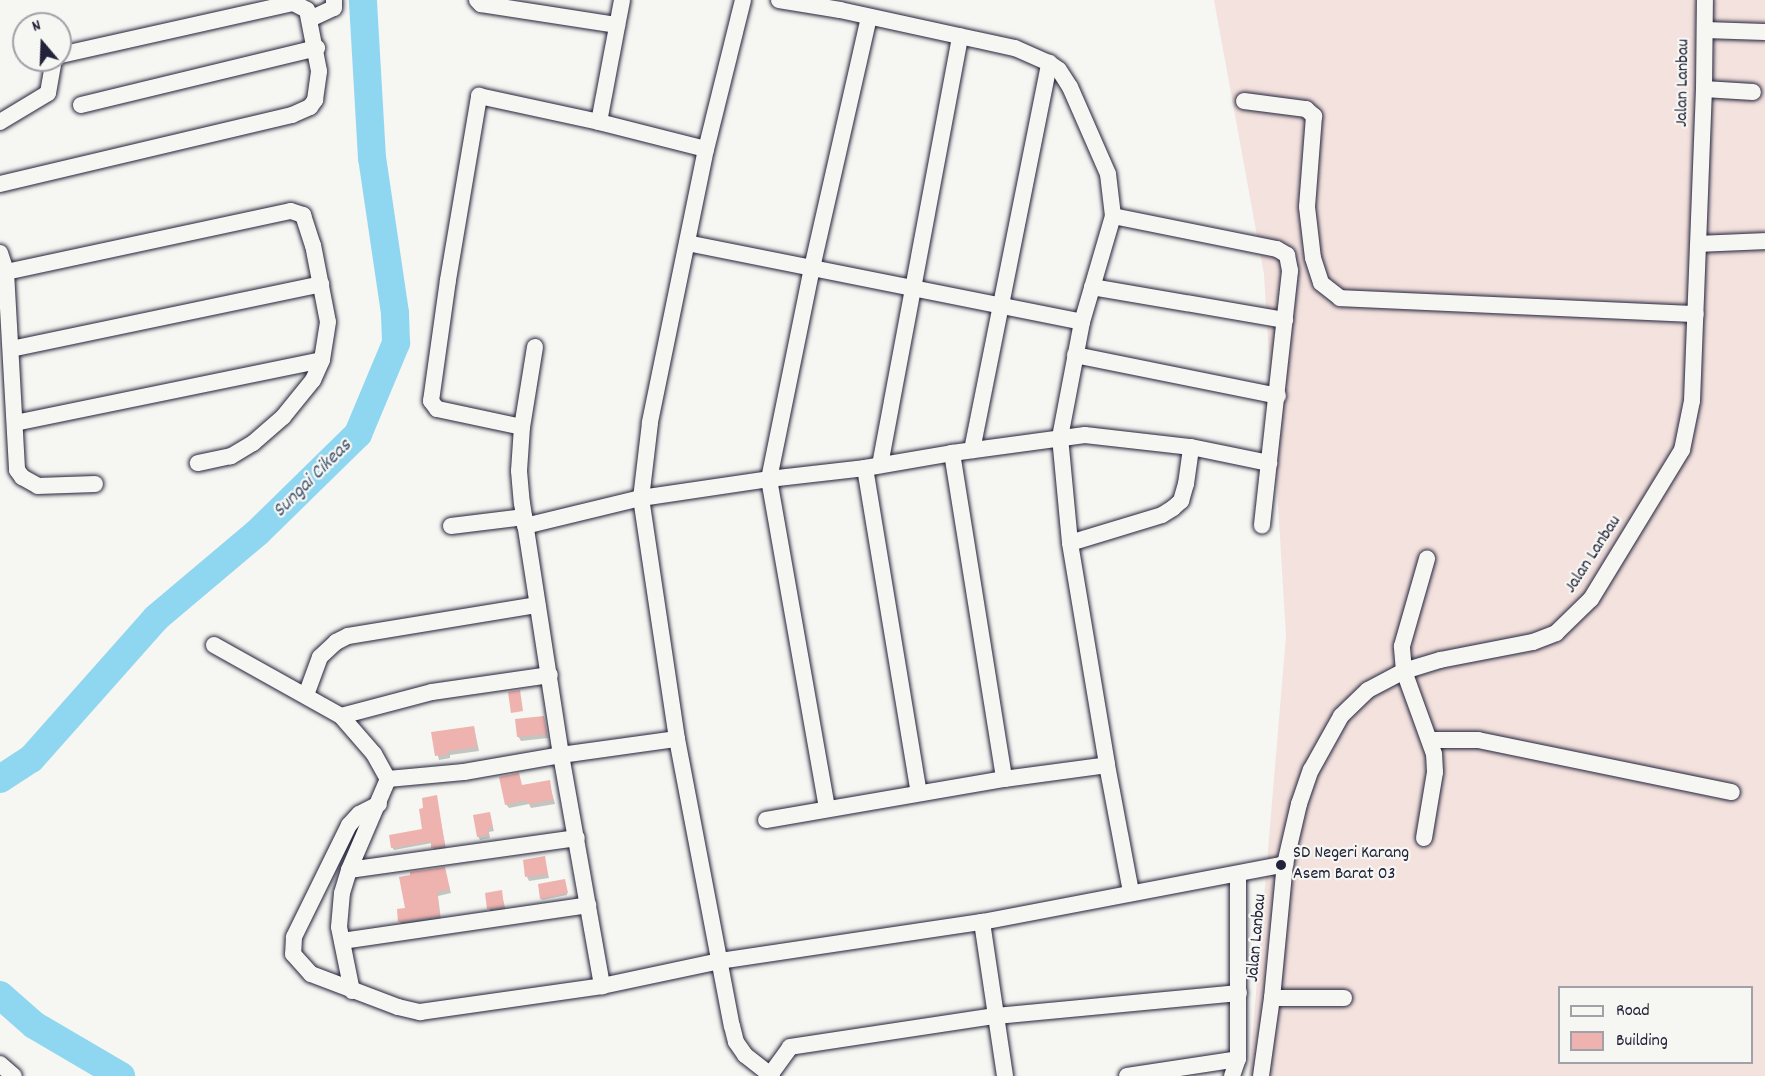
<!DOCTYPE html>
<style>
body{margin:0}
#map{position:relative;width:1765px;height:1076px;overflow:hidden;background:#f6f6f2;font-family:Dekko,sans-serif}
div>[style]{position:absolute}
[style*='--x']{left:calc(var(--x)*1px);top:calc(var(--y)*1px);width:calc(var(--w)*1px);rotate:calc(var(--a)*1deg)}
.built>*{inset:0;background:#f4e2de}
.shadow>*{inset:0;background:#0003}
.river>*{height:28px;margin:-14px;padding:0 14px;transform-origin:14px;border-radius:14px;background:#8fd6f1}
.building>*{inset:0;background:#eeb3ae}
.roads{filter:drop-shadow(0 0 2px #22223b) drop-shadow(0 0 2px #22223b)}
.minor>*{height:16px;margin:-8px;padding:0 8px;transform-origin:8px;border-radius:8px;background:#f6f6f2}
.dots>*{width:16px;height:16px;translate:-50% -50%;box-sizing:border-box;border:3px solid #f6f6f2;border-radius:50%}
span{translate:-50% -50%;white-space:nowrap;text-align:center;line-height:1.15;-webkit-text-stroke:4.5px #f6f6f2;paint-order:stroke}
.street-label{font-size:18px;color:#22223b}
.poi-label{font-size:18px;color:#22223b}
.left{translate:0 -50%;text-align:left}
.water-label{font-size:20px;color:#435872;font-style:italic}
.legend{position:absolute;left:1558px;top:986px;width:195px;height:78px;box-sizing:border-box;background:#f6f6f2;border:2px solid #a1a1a9;margin:0;padding:8px 10px;list-style:none;font-size:18px;color:#22223b}
.legend li{display:flex;align-items:center;gap:12px;height:30px}
.legend b{width:30px;border:2px solid #a1a1a9}
.north{position:absolute;left:12px;top:12px;width:60px;height:60px;box-sizing:border-box;background:#f6f6f2;border:2px solid #a1a1a9;border-radius:50%;rotate:341deg;font-size:16px;font-weight:700;line-height:24px;text-align:center;color:#22223b}
.north::after{content:'';display:block;margin:auto;width:21px;height:27px;background:#22223b;clip-path:polygon(50% 0,100% 100%,50% 72%,0 100%)}
</style>
<div id="map">
<div class="built">
<div style="clip-path:polygon(evenodd,1214px 0,1765px 0,1765px 1076px,1249px 1076px,1286px 636px,1264px 274px,1214px 0,1560px 988px,1752px 988px,1752px 1062px,1560px 1062px,1560px 988px)"></div>
</div>
<div class="shadow">
<div style="clip-path:polygon(544px 718px,548px 738px,521px 741px,518px 736px)"></div>
<div style="clip-path:polygon(474px 727px,479px 751px,450px 755px,450px 758px,439px 760px,432px 733px)"></div>
<div style="clip-path:polygon(518px 775px,522px 787px,549px 782px,555px 804px,531px 808px,529px 804px,509px 808px,506px 804px)"></div>
<div style="clip-path:polygon(436px 797px,446px 849px,434px 850px,432px 843px,394px 850px,392px 847px,424px 830px,425px 809px)"></div>
<div style="clip-path:polygon(489px 814px,494px 831px,489px 832px,490px 838px,480px 840px,478px 836px)"></div>
<div style="clip-path:polygon(544px 858px,549px 878px,529px 881px,527px 877px)"></div>
<div style="clip-path:polygon(444px 869px,451px 893px,438px 896px,441px 920px,402px 925px,400px 922px,407px 909px,412px 876px)"></div>
<div style="clip-path:polygon(565px 882px,567px 895px,542px 900px,541px 898px)"></div>
<div style="clip-path:polygon(501px 892px,506px 911px,491px 913px,489px 909px)"></div>
</div>
<div class="river">
<div style="--x:0;--y:779;--w:37;--a:-33"></div>
<div style="--x:31;--y:759;--w:188;--a:-48.4"></div>
<div style="--x:156;--y:618;--w:133;--a:-40.1"></div>
<div style="--x:258;--y:532;--w:140;--a:-44.4"></div>
<div style="--x:358;--y:434;--w:99;--a:-67.3"></div>
<div style="--x:396;--y:343;--w:30;--a:-92"></div>
<div style="--x:395;--y:313;--w:157;--a:-98.4"></div>
<div style="--x:372;--y:158;--w:158;--a:-93.3"></div>
<div style="--x:0;--y:995;--w:45;--a:41.4"></div>
<div style="--x:34;--y:1025;--w:101;--a:30.4"></div>
</div>
<div class="building">
<div style="clip-path:polygon(520px 690px,523px 711px,511px 713px,508px 692px)"></div>
<div style="clip-path:polygon(544px 716px,547px 734px,517px 737px,515px 719px)"></div>
<div style="clip-path:polygon(474px 726px,477px 747px,448px 751px,449px 754px,435px 756px,431px 732px)"></div>
<div style="clip-path:polygon(519px 773px,522px 785px,550px 780px,553px 800px,527px 804px,526px 800px,505px 805px,499px 777px)"></div>
<div style="clip-path:polygon(437px 795px,445px 846px,431px 848px,431px 841px,391px 848px,389px 835px,422px 829px,419px 809px,423px 808px,422px 798px)"></div>
<div style="clip-path:polygon(490px 812px,493px 827px,488px 828px,489px 834px,477px 837px,473px 815px)"></div>
<div style="clip-path:polygon(545px 856px,548px 874px,525px 877px,523px 860px)"></div>
<div style="clip-path:polygon(445px 867px,450px 889px,437px 892px,440px 916px,398px 922px,397px 909px,405px 908px,399px 877px,410px 875px,410px 872px)"></div>
<div style="clip-path:polygon(565px 879px,568px 893px,540px 899px,538px 884px)"></div>
<div style="clip-path:polygon(502px 890px,504px 907px,487px 909px,485px 893px)"></div>
</div>
<div class="roads">
<div class="minor">
<div style="--x:477;--y:0;--w:6;--a:45"></div>
<div style="--x:481;--y:4;--w:138;--a:8.8"></div>
<div style="--x:743;--y:0;--w:154;--a:103.9"></div>
<div style="--x:706;--y:149;--w:280;--a:101.6"></div>
<div style="--x:650;--y:423;--w:76;--a:96.8"></div>
<div style="--x:641;--y:498;--w:244;--a:81.5"></div>
<div style="--x:677;--y:739;--w:292;--a:79.2"></div>
<div style="--x:732;--y:1026;--w:16;--a:76"></div>
<div style="--x:736;--y:1042;--w:16;--a:55"></div>
<div style="--x:745;--y:1055;--w:34;--a:38"></div>
<div style="--x:779;--y:0;--w:62;--a:9.3"></div>
<div style="--x:840;--y:10;--w:179;--a:12.3"></div>
<div style="--x:1015;--y:48;--w:37;--a:24"></div>
<div style="--x:1049;--y:63;--w:12;--a:35"></div>
<div style="--x:1059;--y:70;--w:20;--a:57"></div>
<div style="--x:1070;--y:87;--w:95;--a:66.4"></div>
<div style="--x:1108;--y:174;--w:42;--a:83.2"></div>
<div style="--x:1113;--y:216;--w:110;--a:106.3"></div>
<div style="--x:1082;--y:322;--w:117;--a:100.8"></div>
<div style="--x:1060;--y:437;--w:106;--a:84.6"></div>
<div style="--x:1070;--y:543;--w:225;--a:80.5"></div>
<div style="--x:1107;--y:765;--w:129;--a:79.3"></div>
<div style="--x:310;--y:19;--w:26;--a:-25"></div>
<div style="--x:334;--y:8;--w:8;--a:-90"></div>
<div style="--x:1705;--y:30;--w:60;--a:1.9"></div>
<div style="--x:1704;--y:89;--w:49;--a:3.5"></div>
<div style="--x:1244;--y:101;--w:63;--a:7.4"></div>
<div style="--x:1306;--y:109;--w:11;--a:41"></div>
<div style="--x:1314;--y:116;--w:91;--a:94.4"></div>
<div style="--x:1307;--y:207;--w:51;--a:83.3"></div>
<div style="--x:1313;--y:258;--w:26;--a:72"></div>
<div style="--x:1321;--y:283;--w:24;--a:38"></div>
<div style="--x:1340;--y:298;--w:356;--a:2.6"></div>
<div style="--x:81;--y:105;--w:243;--a:-13.6"></div>
<div style="--x:0;--y:122;--w:56;--a:-31.1"></div>
<div style="--x:48;--y:93;--w:34;--a:-80"></div>
<div style="--x:599;--y:122;--w:124;--a:-79.3"></div>
<div style="--x:0;--y:184;--w:300;--a:-13.3"></div>
<div style="--x:292;--y:115;--w:20;--a:-24"></div>
<div style="--x:310;--y:107;--w:9;--a:-54"></div>
<div style="--x:315;--y:100;--w:29;--a:-82"></div>
<div style="--x:319;--y:71;--w:62;--a:-101.1"></div>
<div style="--x:307;--y:10;--w:16;--a:-153"></div>
<div style="--x:293;--y:3;--w:239;--a:167.4"></div>
<div style="--x:1113;--y:216;--w:167;--a:11.4"></div>
<div style="--x:1277;--y:249;--w:12;--a:31"></div>
<div style="--x:1287;--y:255;--w:16;--a:79"></div>
<div style="--x:1290;--y:271;--w:256;--a:96.3"></div>
<div style="--x:687;--y:243;--w:403;--a:11.3"></div>
<div style="--x:1699;--y:244;--w:66;--a:-2.6"></div>
<div style="--x:0;--y:253;--w:20;--a:72"></div>
<div style="--x:6;--y:272;--w:198;--a:86.8"></div>
<div style="--x:17;--y:470;--w:9;--a:54"></div>
<div style="--x:22;--y:477;--w:18;--a:29"></div>
<div style="--x:38;--y:486;--w:57;--a:-2"></div>
<div style="--x:6;--y:272;--w:291;--a:-12.1"></div>
<div style="--x:291;--y:211;--w:13;--a:18"></div>
<div style="--x:303;--y:215;--w:32;--a:72"></div>
<div style="--x:313;--y:245;--w:78;--a:79"></div>
<div style="--x:328;--y:322;--w:38;--a:99"></div>
<div style="--x:322;--y:360;--w:22;--a:114"></div>
<div style="--x:313;--y:380;--w:48;--a:129"></div>
<div style="--x:283;--y:417;--w:40;--a:139"></div>
<div style="--x:253;--y:443;--w:26;--a:149"></div>
<div style="--x:231;--y:456;--w:34;--a:168"></div>
<div style="--x:1092;--y:287;--w:196;--a:9.7"></div>
<div style="--x:535;--y:347;--w:81;--a:99.2"></div>
<div style="--x:522;--y:427;--w:44;--a:93.9"></div>
<div style="--x:519;--y:471;--w:32;--a:85"></div>
<div style="--x:522;--y:503;--w:255;--a:81.2"></div>
<div style="--x:561;--y:755;--w:235;--a:79.9"></div>
<div style="--x:11;--y:349;--w:317;--a:-11.8"></div>
<div style="--x:1075;--y:355;--w:207;--a:11.4"></div>
<div style="--x:15;--y:423;--w:313;--a:-11.6"></div>
<div style="--x:522;--y:427;--w:87;--a:-168"></div>
<div style="--x:437;--y:409;--w:10;--a:-127"></div>
<div style="--x:431;--y:401;--w:122;--a:-82"></div>
<div style="--x:448;--y:280;--w:187;--a:-80.4"></div>
<div style="--x:479;--y:96;--w:123;--a:12.2"></div>
<div style="--x:599;--y:122;--w:110;--a:14.2"></div>
<div style="--x:972;--y:450;--w:395;--a:-78.7"></div>
<div style="--x:952;--y:453;--w:330;--a:80.9"></div>
<div style="--x:880;--y:465;--w:436;--a:-79.4"></div>
<div style="--x:865;--y:468;--w:329;--a:80.6"></div>
<div style="--x:451;--y:526;--w:74;--a:-7"></div>
<div style="--x:525;--y:526;--w:119;--a:-13.6"></div>
<div style="--x:641;--y:498;--w:129;--a:-8.4"></div>
<div style="--x:769;--y:479;--w:97;--a:-6.5"></div>
<div style="--x:865;--y:468;--w:88;--a:-9.8"></div>
<div style="--x:952;--y:453;--w:134;--a:-7.7"></div>
<div style="--x:1085;--y:435;--w:107;--a:6.5"></div>
<div style="--x:1191;--y:447;--w:80;--a:11.6"></div>
<div style="--x:1070;--y:543;--w:96;--a:-16.9"></div>
<div style="--x:1162;--y:515;--w:13;--a:-32"></div>
<div style="--x:1173;--y:508;--w:11;--a:-41"></div>
<div style="--x:1181;--y:501;--w:18;--a:-74"></div>
<div style="--x:1186;--y:484;--w:37;--a:-82"></div>
<div style="--x:214;--y:645;--w:145;--a:29.2"></div>
<div style="--x:341;--y:716;--w:50;--a:49"></div>
<div style="--x:374;--y:754;--w:29;--a:61"></div>
<div style="--x:306;--y:695;--w:40;--a:-69.8"></div>
<div style="--x:320;--y:657;--w:22;--a:-43"></div>
<div style="--x:336;--y:642;--w:13;--a:-27"></div>
<div style="--x:348;--y:636;--w:192;--a:-9.3"></div>
<div style="--x:341;--y:716;--w:94;--a:-14.8"></div>
<div style="--x:432;--y:692;--w:119;--a:-8.2"></div>
<div style="--x:1430;--y:740;--w:48;--a:0"></div>
<div style="--x:1478;--y:740;--w:259;--a:11.6"></div>
<div style="--x:388;--y:779;--w:76;--a:-5.3"></div>
<div style="--x:464;--y:772;--w:98;--a:-9.9"></div>
<div style="--x:561;--y:755;--w:117;--a:-7.9"></div>
<div style="--x:379;--y:804;--w:22;--a:153"></div>
<div style="--x:359;--y:814;--w:15;--a:132"></div>
<div style="--x:349;--y:825;--w:125;--a:116.2"></div>
<div style="--x:294;--y:937;--w:17;--a:93"></div>
<div style="--x:293;--y:954;--w:27;--a:48"></div>
<div style="--x:311;--y:974;--w:93;--a:20.8"></div>
<div style="--x:398;--y:1007;--w:23;--a:13"></div>
<div style="--x:420;--y:1012;--w:184;--a:-8.1"></div>
<div style="--x:602;--y:986;--w:121;--a:-12"></div>
<div style="--x:720;--y:961;--w:265;--a:-8.5"></div>
<div style="--x:982;--y:922;--w:309;--a:-10.8"></div>
<div style="--x:827;--y:808;--w:334;--a:-100"></div>
<div style="--x:769;--y:479;--w:215;--a:-78.5"></div>
<div style="--x:812;--y:268;--w:256;--a:-77.2"></div>
<div style="--x:766;--y:820;--w:242;--a:-9.8"></div>
<div style="--x:1004;--y:779;--w:104;--a:-7.7"></div>
<div style="--x:1424;--y:838;--w:67;--a:-80.5"></div>
<div style="--x:1435;--y:772;--w:18;--a:-93"></div>
<div style="--x:1434;--y:754;--w:88;--a:-109.9"></div>
<div style="--x:1404;--y:671;--w:25;--a:-95"></div>
<div style="--x:1402;--y:646;--w:91;--a:-74"></div>
<div style="--x:349;--y:870;--w:230;--a:-8"></div>
<div style="--x:982;--y:922;--w:156;--a:81.5"></div>
<div style="--x:342;--y:941;--w:249;--a:-8.3"></div>
<div style="--x:352;--y:991;--w:65;--a:-101.5"></div>
<div style="--x:339;--y:927;--w:34;--a:-85"></div>
<div style="--x:342;--y:893;--w:24;--a:-73"></div>
<div style="--x:349;--y:870;--w:99;--a:-66.8"></div>
<div style="--x:1272;--y:998;--w:72;--a:0"></div>
<div style="--x:0;--y:1064;--w:18;--a:41"></div>
<div style="--x:770;--y:1075;--w:34;--a:-54"></div>
<div style="--x:790;--y:1047;--w:208;--a:-8.6"></div>
<div style="--x:996;--y:1016;--w:244;--a:-5.4"></div>
<div style="--x:1127;--y:1076;--w:112;--a:-8.7"></div>
<div style="--x:1232;--y:1076;--w:18;--a:-71"></div>
<div style="--x:1238;--y:1059;--w:184;--a:-90"></div>
<div style="--x:1261;--y:1076;--w:79;--a:-82"></div>
<div style="--x:1272;--y:998;--w:135;--a:-84.5"></div>
<div style="--x:1285;--y:864;--w:62;--a:-76.9"></div>
<div style="--x:1299;--y:804;--w:36;--a:-71"></div>
<div style="--x:1311;--y:770;--w:62;--a:-60.9"></div>
<div style="--x:1341;--y:716;--w:37;--a:-44"></div>
<div style="--x:1368;--y:690;--w:41;--a:-27.8"></div>
<div style="--x:1404;--y:671;--w:38;--a:-17"></div>
<div style="--x:1440;--y:660;--w:95;--a:-11"></div>
<div style="--x:1533;--y:642;--w:25;--a:-21"></div>
<div style="--x:1556;--y:633;--w:49;--a:-44.2"></div>
<div style="--x:1591;--y:599;--w:175;--a:-58.6"></div>
<div style="--x:1682;--y:450;--w:50;--a:-78.5"></div>
<div style="--x:1692;--y:401;--w:312;--a:-87.8"></div>
<div style="--x:1704;--y:89;--w:89;--a:-89.4"></div>
</div>
</div>
<div class="dots">
<div style="left:1281px;top:865px;background:#22223b"></div>
</div>
<div class="street-label">
<span style="left:1684px;top:83px;rotate:-89deg">Jalan Lanbau</span>
<span style="left:1594px;top:555px;rotate:-57deg">Jalan Lanbau</span>
<span style="left:1258px;top:938px;rotate:-85deg">Jalan Lanbau</span>
</div>
<div class="poi-label">
<span class="left" style="left:1293px;top:865px">SD Negeri Karang<br>Asem Barat 03</span>
</div>
<div class="water-label">
<span style="left:313px;top:479px;rotate:-45deg">Sungai Cikeas</span>
</div>
<ul class="legend">
<li><b style="height:8px;background:#f6f6f2"></b>Road</li>
<li><b style="height:16px;background:#eeb3ae"></b>Building</li>
</ul>
<div class="north">N</div>
</div>
